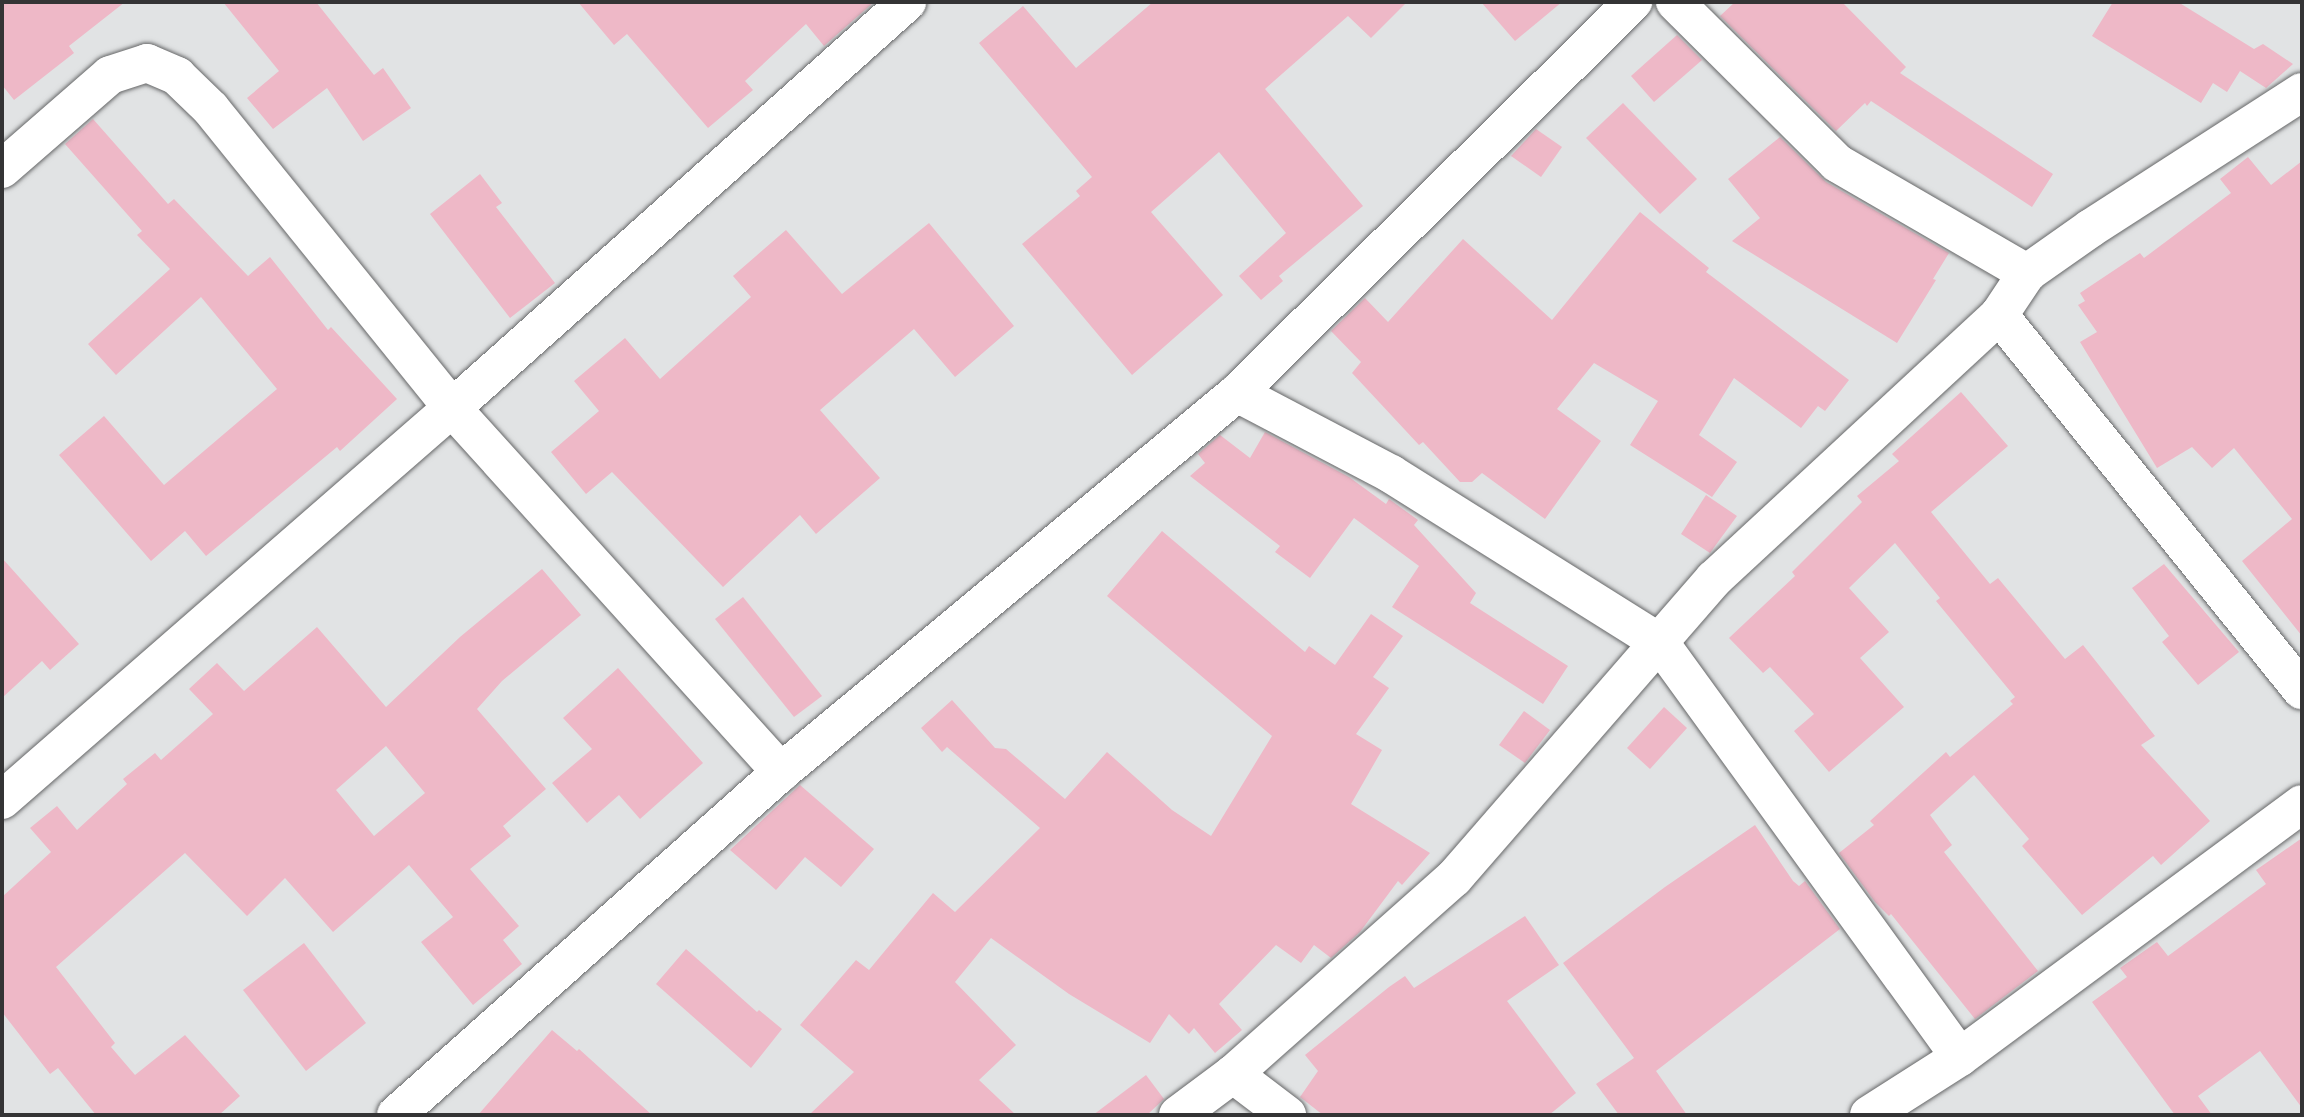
<!DOCTYPE html>
<style>
body{margin:0}
#map{position:relative;width:2304px;height:1117px;overflow:hidden;background:#e1e3e4;font-family:"Fira Sans",sans-serif}
div>[style]{position:absolute}
[style*='--x']{left:calc(var(--x)*1px);top:calc(var(--y)*1px);width:calc(var(--w)*1px);rotate:calc(var(--a)*1deg)}
.building>*{inset:0;background:#eeb8c7}
.roads{filter:drop-shadow(0 0 2px #666768) drop-shadow(0 0 2px #666768)}
.street>*{height:38px;margin:-19px;padding:0 19px;transform-origin:19px;border-radius:19px;background:#fff}
span{translate:-50% -50%;white-space:nowrap;text-align:center;line-height:1.15;-webkit-text-stroke:5px #fff;paint-order:stroke}
.frame{position:absolute;inset:0;border:4px solid #343435;pointer-events:none}
</style>
<div id="map">
<div class="building">
<div style="clip-path:polygon(2px 2px,125px 2px,69px 46px,74px 53px,14px 100px,2px 85px)"></div>
<div style="clip-path:polygon(223px 2px,316px 2px,374px 75px,383px 68px,411px 108px,363px 141px,327px 88px,273px 129px,247px 98px,279px 71px)"></div>
<div style="clip-path:polygon(578px 2px,874px 2px,824px 46px,806px 24px,745px 81px,753px 90px,708px 128px,627px 34px,614px 45px)"></div>
<div style="clip-path:polygon(1153px 2px,1407px 2px,1371px 38px,1348px 16px,1265px 89px,1363px 206px,1279px 276px,1283px 281px,1261px 300px,1239px 276px,1286px 233px,1219px 152px,1151px 212px,1223px 295px,1132px 375px,1022px 244px,1080px 196px,1076px 191px,1092px 177px,979px 43px,1023px 6px,1076px 68px)"></div>
<div style="clip-path:polygon(1481px 2px,1562px 2px,1515px 41px)"></div>
<div style="clip-path:polygon(1735px 2px,1842px 2px,1906px 67px,1900px 73px,2053px 174px,2032px 207px,1871px 101px,1867px 106px,1865px 103px,1836px 131px,1720px 16px)"></div>
<div style="clip-path:polygon(2113px 2px,2178px 2px,2254px 49px,2263px 44px,2293px 64px,2266px 88px,2240px 71px,2227px 92px,2213px 83px,2201px 103px,2092px 36px)"></div>
<div style="clip-path:polygon(1677px 35px,1702px 60px,1654px 102px,1631px 76px)"></div>
<div style="clip-path:polygon(1623px 103px,1697px 179px,1660px 214px,1586px 138px)"></div>
<div style="clip-path:polygon(93px 119px,168px 204px,174px 199px,248px 276px,270px 257px,328px 330px,331px 327px,397px 399px,340px 451px,337px 447px,206px 556px,185px 531px,151px 561px,59px 455px,104px 416px,164px 485px,277px 389px,201px 297px,116px 375px,88px 344px,170px 269px,137px 235px,142px 231px,65px 144px)"></div>
<div style="clip-path:polygon(1536px 129px,1562px 147px,1541px 177px,1511px 156px)"></div>
<div style="clip-path:polygon(1780px 137px,1826px 182px,1949px 253px,1933px 279px,1936px 280px,1897px 343px,1732px 241px,1760px 218px,1728px 179px)"></div>
<div style="clip-path:polygon(2248px 157px,2271px 185px,2302px 161px,2302px 636px,2242px 561px,2292px 519px,2234px 448px,2212px 468px,2192px 447px,2157px 468px,2080px 342px,2097px 332px,2078px 305px,2085px 301px,2080px 293px,2140px 253px,2144px 258px,2231px 193px,2220px 179px)"></div>
<div style="clip-path:polygon(480px 174px,502px 203px,496px 207px,555px 283px,510px 318px,430px 214px)"></div>
<div style="clip-path:polygon(1640px 212px,1709px 268px,1706px 272px,1849px 380px,1825px 411px,1818px 406px,1801px 428px,1734px 378px,1699px 435px,1737px 462px,1712px 497px,1630px 445px,1658px 401px,1594px 363px,1557px 409px,1601px 441px,1545px 519px,1482px 473px,1472px 482px,1460px 482px,1423px 442px,1419px 445px,1352px 373px,1361px 362px,1331px 331px,1365px 298px,1388px 322px,1463px 239px,1552px 320px)"></div>
<div style="clip-path:polygon(929px 223px,1014px 326px,955px 377px,914px 329px,820px 410px,880px 478px,816px 534px,800px 515px,723px 587px,612px 472px,586px 494px,551px 452px,599px 411px,574px 381px,625px 338px,660px 379px,751px 297px,733px 276px,786px 230px,842px 294px)"></div>
<div style="clip-path:polygon(1961px 392px,2008px 446px,1931px 512px,1990px 584px,1998px 578px,2065px 659px,2083px 645px,2155px 736px,2141px 745px,2210px 821px,2161px 865px,2153px 856px,2082px 915px,2022px 846px,2029px 839px,1974px 775px,1930px 815px,1952px 845px,1944px 852px,2038px 971px,1975px 1019px,1891px 914px,1889px 916px,1875px 902px,1839px 853px,1874px 825px,1870px 821px,1946px 752px,1950px 757px,2013px 704px,2010px 701px,2015px 697px,1936px 601px,1940px 598px,1895px 543px,1849px 588px,1889px 632px,1860px 658px,1904px 707px,1829px 772px,1794px 731px,1814px 714px,1770px 667px,1763px 673px,1729px 638px,1795px 576px,1792px 572px,1862px 502px,1857px 496px,1899px 461px,1892px 454px)"></div>
<div style="clip-path:polygon(1265px 432px,1349px 477px,1386px 504px,1389px 499px,1418px 520px,1414px 525px,1476px 593px,1470px 603px,1568px 666px,1543px 704px,1392px 607px,1419px 566px,1354px 518px,1310px 578px,1275px 552px,1280px 546px,1190px 476px,1205px 463px,1198px 454px,1220px 435px,1250px 458px)"></div>
<div style="clip-path:polygon(1706px 495px,1737px 516px,1710px 553px,1681px 534px)"></div>
<div style="clip-path:polygon(1162px 531px,1305px 652px,1309px 646px,1335px 665px,1371px 614px,1403px 636px,1373px 677px,1389px 688px,1356px 734px,1382px 750px,1351px 804px,1430px 853px,1402px 885px,1398px 881px,1360px 932px,1331px 958px,1314px 945px,1301px 963px,1276px 945px,1219px 1004px,1242px 1030px,1215px 1053px,1194px 1028px,1189px 1034px,1169px 1014px,1150px 1043px,1069px 994px,991px 938px,955px 982px,1016px 1045px,979px 1080px,1016px 1115px,809px 1115px,854px 1072px,800px 1025px,856px 960px,869px 970px,933px 893px,955px 912px,1040px 828px,947px 747px,942px 752px,921px 728px,952px 700px,995px 748px,1006px 749px,1065px 799px,1107px 752px,1172px 810px,1211px 836px,1272px 736px,1107px 596px)"></div>
<div style="clip-path:polygon(2px 558px,79px 644px,50px 670px,42px 661px,2px 698px)"></div>
<div style="clip-path:polygon(2164px 564px,2239px 652px,2198px 685px,2162px 642px,2169px 636px,2132px 588px)"></div>
<div style="clip-path:polygon(evenodd,542px 569px,581px 615px,502px 681px,477px 709px,546px 789px,503px 826px,511px 836px,470px 869px,519px 926px,503px 940px,522px 964px,473px 1005px,421px 942px,453px 917px,409px 865px,333px 932px,285px 878px,247px 916px,185px 853px,56px 967px,115px 1043px,111px 1047px,135px 1075px,185px 1035px,240px 1096px,219px 1115px,96px 1115px,58px 1068px,50px 1074px,2px 1012px,2px 897px,51px 852px,30px 828px,57px 806px,77px 830px,127px 784px,123px 779px,155px 753px,161px 760px,213px 714px,189px 689px,217px 663px,244px 691px,317px 627px,386px 707px,460px 637px,542px 569px,386px 746px,425px 793px,374px 836px,336px 790px,386px 746px)"></div>
<div style="clip-path:polygon(743px 597px,822px 696px,794px 717px,715px 619px)"></div>
<div style="clip-path:polygon(618px 668px,703px 763px,640px 819px,619px 795px,587px 823px,552px 783px,592px 749px,563px 718px)"></div>
<div style="clip-path:polygon(1664px 707px,1687px 728px,1650px 769px,1627px 748px)"></div>
<div style="clip-path:polygon(1524px 711px,1550px 730px,1525px 763px,1499px 745px)"></div>
<div style="clip-path:polygon(800px 785px,874px 849px,841px 887px,805px 857px,776px 890px,730px 850px)"></div>
<div style="clip-path:polygon(1755px 825px,1793px 881px,1799px 886px,1805px 881px,1840px 929px,1656px 1071px,1687px 1115px,1619px 1115px,1596px 1084px,1634px 1058px,1563px 963px,1665px 887px)"></div>
<div style="clip-path:polygon(2302px 838px,2302px 1108px,2260px 1051px,2198px 1096px,2212px 1115px,2175px 1115px,2092px 1002px,2127px 977px,2120px 968px,2157px 942px,2168px 956px,2266px 884px,2256px 870px)"></div>
<div style="clip-path:polygon(1525px 916px,1559px 965px,1507px 1001px,1576px 1093px,1549px 1115px,1323px 1115px,1300px 1097px,1318px 1071px,1305px 1055px,1389px 987px,1405px 976px,1414px 988px)"></div>
<div style="clip-path:polygon(304px 943px,366px 1023px,306px 1071px,243px 990px)"></div>
<div style="clip-path:polygon(686px 949px,757px 1012px,759px 1010px,782px 1029px,751px 1068px,656px 984px)"></div>
<div style="clip-path:polygon(552px 1030px,577px 1051px,579px 1049px,652px 1115px,478px 1115px)"></div>
<div style="clip-path:polygon(1146px 1075px,1164px 1099px,1147px 1115px,1093px 1115px)"></div>
</div>
<div class="roads">
<div class="street">
<div style="--x:1675;--y:2;--w:228;--a:44.8"></div>
<div style="--x:1837;--y:163;--w:220;--a:30.1"></div>
<div style="--x:2;--y:169;--w:143;--a:-41"></div>
<div style="--x:110;--y:75;--w:39;--a:-18"></div>
<div style="--x:147;--y:63;--w:33;--a:23"></div>
<div style="--x:177;--y:76;--w:47;--a:44.1"></div>
<div style="--x:211;--y:109;--w:384;--a:51.1"></div>
<div style="--x:452;--y:408;--w:491;--a:47.9"></div>
<div style="--x:1999;--y:315;--w:482;--a:51.1"></div>
<div style="--x:1237;--y:393;--w:174;--a:27.7"></div>
<div style="--x:1391;--y:474;--w:318;--a:32.1"></div>
<div style="--x:1660;--y:643;--w:511;--a:54.07"></div>
<div style="--x:2;--y:800;--w:597;--a:-41.06"></div>
<div style="--x:452;--y:408;--w:610;--a:-41.74"></div>
<div style="--x:1233;--y:1074;--w:68;--a:37.2"></div>
<div style="--x:396;--y:1115;--w:516;--a:-41.7"></div>
<div style="--x:781;--y:772;--w:593;--a:-39.73"></div>
<div style="--x:1237;--y:393;--w:557;--a:-44.64"></div>
<div style="--x:1178;--y:1115;--w:69;--a:-36.7"></div>
<div style="--x:1233;--y:1074;--w:295;--a:-41.6"></div>
<div style="--x:1454;--y:878;--w:396;--a:-49"></div>
<div style="--x:1714;--y:579;--w:388;--a:-42.8"></div>
<div style="--x:1999;--y:315;--w:50;--a:-56.3"></div>
<div style="--x:2027;--y:273;--w:78;--a:-35.1"></div>
<div style="--x:2091;--y:228;--w:251;--a:-32.8"></div>
<div style="--x:1869;--y:1115;--w:108;--a:-32.5"></div>
<div style="--x:1960;--y:1057;--w:425;--a:-36.5"></div>
</div>
</div>
<div class="frame"></div>
</div>
